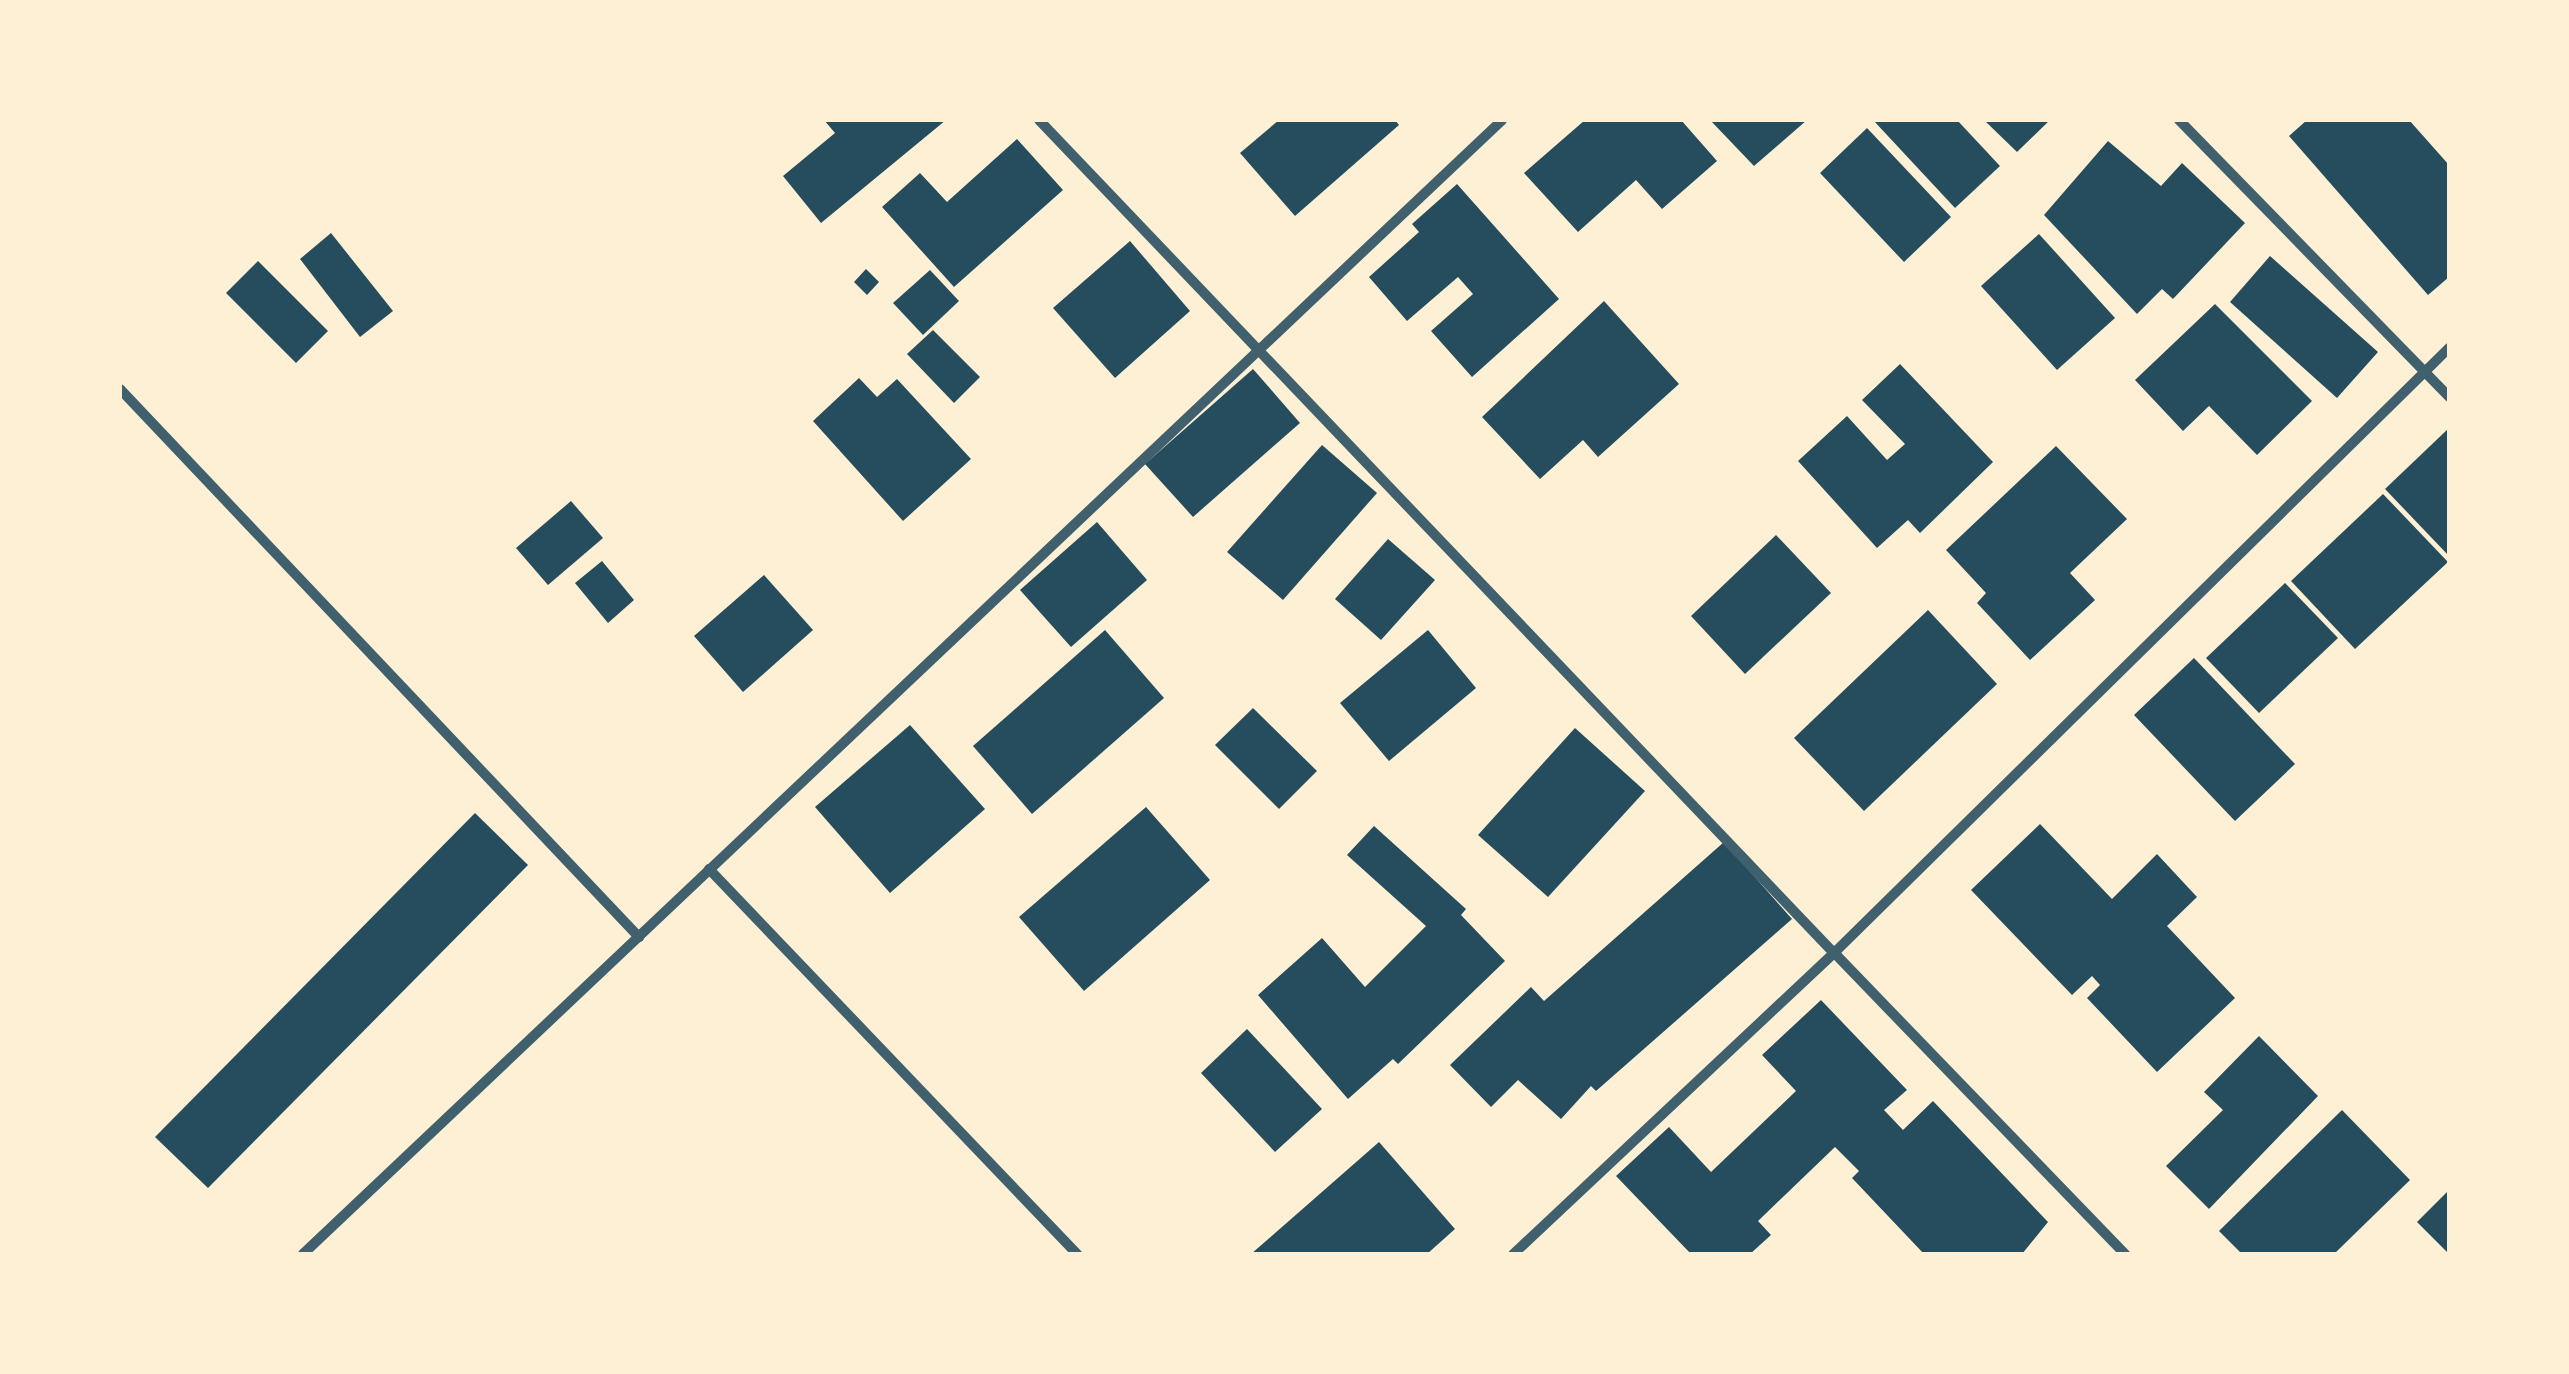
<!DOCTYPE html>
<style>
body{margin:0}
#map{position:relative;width:2569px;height:1374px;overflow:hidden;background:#fdf0d5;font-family:Barlow,sans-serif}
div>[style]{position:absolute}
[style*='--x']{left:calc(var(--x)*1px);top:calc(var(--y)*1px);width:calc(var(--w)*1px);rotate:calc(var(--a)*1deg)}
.building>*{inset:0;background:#264d5e}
.minor>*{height:10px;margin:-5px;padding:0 5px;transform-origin:5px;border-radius:5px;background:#3f606c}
span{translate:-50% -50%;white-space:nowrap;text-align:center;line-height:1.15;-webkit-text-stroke:8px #fdf0d5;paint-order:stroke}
.frame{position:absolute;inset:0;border:122px solid #fdf0d5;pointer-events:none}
</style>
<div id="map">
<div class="building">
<div style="clip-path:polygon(824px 120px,946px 120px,821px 223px,783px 176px,835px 133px)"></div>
<div style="clip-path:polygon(1279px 120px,1395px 120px,1399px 125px,1295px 216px,1240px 153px)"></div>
<div style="clip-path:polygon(1585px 120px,1681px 120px,1717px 161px,1662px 209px,1636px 180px,1578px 232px,1524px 173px)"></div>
<div style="clip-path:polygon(1710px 120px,1807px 120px,1754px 166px)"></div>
<div style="clip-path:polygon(1873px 120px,1957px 120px,2000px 166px,1955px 208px)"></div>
<div style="clip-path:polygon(1984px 120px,2050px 120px,2017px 152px)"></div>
<div style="clip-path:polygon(2307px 120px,2409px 120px,2449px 165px,2449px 277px,2428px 295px,2289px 136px)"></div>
<div style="clip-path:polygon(1867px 128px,1951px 217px,1904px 262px,1820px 173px)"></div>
<div style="clip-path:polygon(1017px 139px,1063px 190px,954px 287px,882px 207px,920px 173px,947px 202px)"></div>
<div style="clip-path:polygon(2108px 141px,2161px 186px,2182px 163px,2245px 223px,2173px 299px,2162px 289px,2137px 314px,2044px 215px)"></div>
<div style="clip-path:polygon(1457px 184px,1559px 299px,1472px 377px,1431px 331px,1473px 294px,1458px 277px,1407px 321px,1369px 277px,1419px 232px,1412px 224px)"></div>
<div style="clip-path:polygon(331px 233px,393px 311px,360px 337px,300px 259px)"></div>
<div style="clip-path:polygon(2039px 234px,2115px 318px,2057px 370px,1981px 286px)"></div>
<div style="clip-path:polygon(1130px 241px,1190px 311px,1115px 378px,1053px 308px)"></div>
<div style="clip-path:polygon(2270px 256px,2378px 352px,2337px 398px,2230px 302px)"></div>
<div style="clip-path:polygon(258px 261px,328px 331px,296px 363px,226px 293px)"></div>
<div style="clip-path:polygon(866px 269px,879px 282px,867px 295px,854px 282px)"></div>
<div style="clip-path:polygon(930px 270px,959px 301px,923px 335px,893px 303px)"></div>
<div style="clip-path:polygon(1604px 301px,1679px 384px,1598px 457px,1583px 440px,1540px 479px,1482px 417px)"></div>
<div style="clip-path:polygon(2215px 304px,2312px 401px,2257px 455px,2209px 406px,2183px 431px,2135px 380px)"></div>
<div style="clip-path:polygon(933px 330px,980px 377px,954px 403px,907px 354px)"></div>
<div style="clip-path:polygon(1900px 364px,1993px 462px,1920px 533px,1908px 520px,1877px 548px,1798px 461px,1847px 416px,1887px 460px,1905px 444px,1862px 400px)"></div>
<div style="clip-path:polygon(1253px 369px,1300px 423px,1193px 517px,1145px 464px)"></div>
<div style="clip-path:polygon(859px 378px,877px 397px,897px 379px,971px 459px,903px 521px,813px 421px)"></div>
<div style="clip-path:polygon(2449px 428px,2449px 556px,2385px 489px)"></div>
<div style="clip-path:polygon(1322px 445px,1377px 493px,1283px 600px,1227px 552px)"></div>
<div style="clip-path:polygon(2056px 446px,2127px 519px,2070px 573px,2095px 600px,2030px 660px,1977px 603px,1986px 593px,1946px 550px)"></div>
<div style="clip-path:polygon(2383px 494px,2448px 562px,2355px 649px,2291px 581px)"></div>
<div style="clip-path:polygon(571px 501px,603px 538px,548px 585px,516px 548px)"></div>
<div style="clip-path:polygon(1097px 522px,1147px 580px,1071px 647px,1020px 590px)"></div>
<div style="clip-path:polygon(1776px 535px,1831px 593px,1745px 674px,1691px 616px)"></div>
<div style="clip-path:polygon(1388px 539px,1435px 580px,1381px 640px,1335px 599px)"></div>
<div style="clip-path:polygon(602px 561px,634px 600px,608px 623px,575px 583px)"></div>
<div style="clip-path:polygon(764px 575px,813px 630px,743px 692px,694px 636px)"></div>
<div style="clip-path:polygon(2285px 583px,2338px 638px,2259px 713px,2206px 658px)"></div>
<div style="clip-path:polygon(1928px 610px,1997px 684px,1864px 811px,1794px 738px)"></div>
<div style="clip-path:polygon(1105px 630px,1164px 698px,1032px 814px,973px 746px)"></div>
<div style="clip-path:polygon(1428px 630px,1476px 688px,1389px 761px,1340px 703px)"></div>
<div style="clip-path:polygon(2194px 658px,2295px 764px,2235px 821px,2134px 715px)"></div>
<div style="clip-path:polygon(1253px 708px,1317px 771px,1279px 809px,1215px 745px)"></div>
<div style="clip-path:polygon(910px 725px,985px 809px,890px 893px,815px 807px)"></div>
<div style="clip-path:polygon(1575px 728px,1645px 791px,1548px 897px,1478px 835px)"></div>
<div style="clip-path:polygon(1146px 807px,1210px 880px,1084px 991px,1019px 917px)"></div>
<div style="clip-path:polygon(475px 813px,528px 865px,208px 1188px,155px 1137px)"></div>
<div style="clip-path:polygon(2040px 824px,2112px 899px,2157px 854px,2197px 897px,2167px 926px,2235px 998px,2157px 1072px,2087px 998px,2100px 985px,2092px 976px,2072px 995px,1971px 890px)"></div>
<div style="clip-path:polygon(1374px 826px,1466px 909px,1461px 915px,1505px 961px,1398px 1064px,1393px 1059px,1348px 1099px,1258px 995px,1322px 938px,1365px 987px,1426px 926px,1347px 855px)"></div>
<div style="clip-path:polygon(1724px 842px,1792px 919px,1596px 1091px,1591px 1086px,1561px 1119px,1518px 1080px,1491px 1107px,1450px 1065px,1531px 987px,1544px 1001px)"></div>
<div style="clip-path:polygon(1821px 1000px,1907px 1090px,1884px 1110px,1903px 1130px,1933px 1101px,2048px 1222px,2022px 1254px,1924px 1254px,1852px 1178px,1859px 1171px,1835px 1147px,1758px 1221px,1771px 1235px,1750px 1254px,1691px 1254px,1616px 1176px,1669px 1127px,1711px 1172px,1796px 1091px,1762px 1055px)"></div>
<div style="clip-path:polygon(1247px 1029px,1322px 1109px,1275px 1152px,1201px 1073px)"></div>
<div style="clip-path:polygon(2259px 1036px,2318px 1096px,2209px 1209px,2166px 1166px,2223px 1110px,2204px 1092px)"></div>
<div style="clip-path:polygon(2342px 1110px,2410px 1180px,2334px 1254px,2242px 1254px,2219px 1231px)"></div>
<div style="clip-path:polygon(1379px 1142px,1455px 1229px,1427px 1254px,1251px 1254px)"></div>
<div style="clip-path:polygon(2449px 1190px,2449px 1254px,2417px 1222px)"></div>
</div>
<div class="minor">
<div style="--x:1039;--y:120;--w:1151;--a:46.34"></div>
<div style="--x:1834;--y:953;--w:440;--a:136.8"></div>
<div style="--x:2179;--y:120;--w:387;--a:45.7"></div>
<div style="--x:120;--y:389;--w:755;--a:46.56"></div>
<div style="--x:709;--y:869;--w:533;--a:46.29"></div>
<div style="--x:303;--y:1254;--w:1650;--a:-43.4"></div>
<div style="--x:2125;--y:1254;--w:419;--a:-134"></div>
<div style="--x:1834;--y:953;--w:863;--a:-44.53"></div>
</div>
<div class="frame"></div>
</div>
